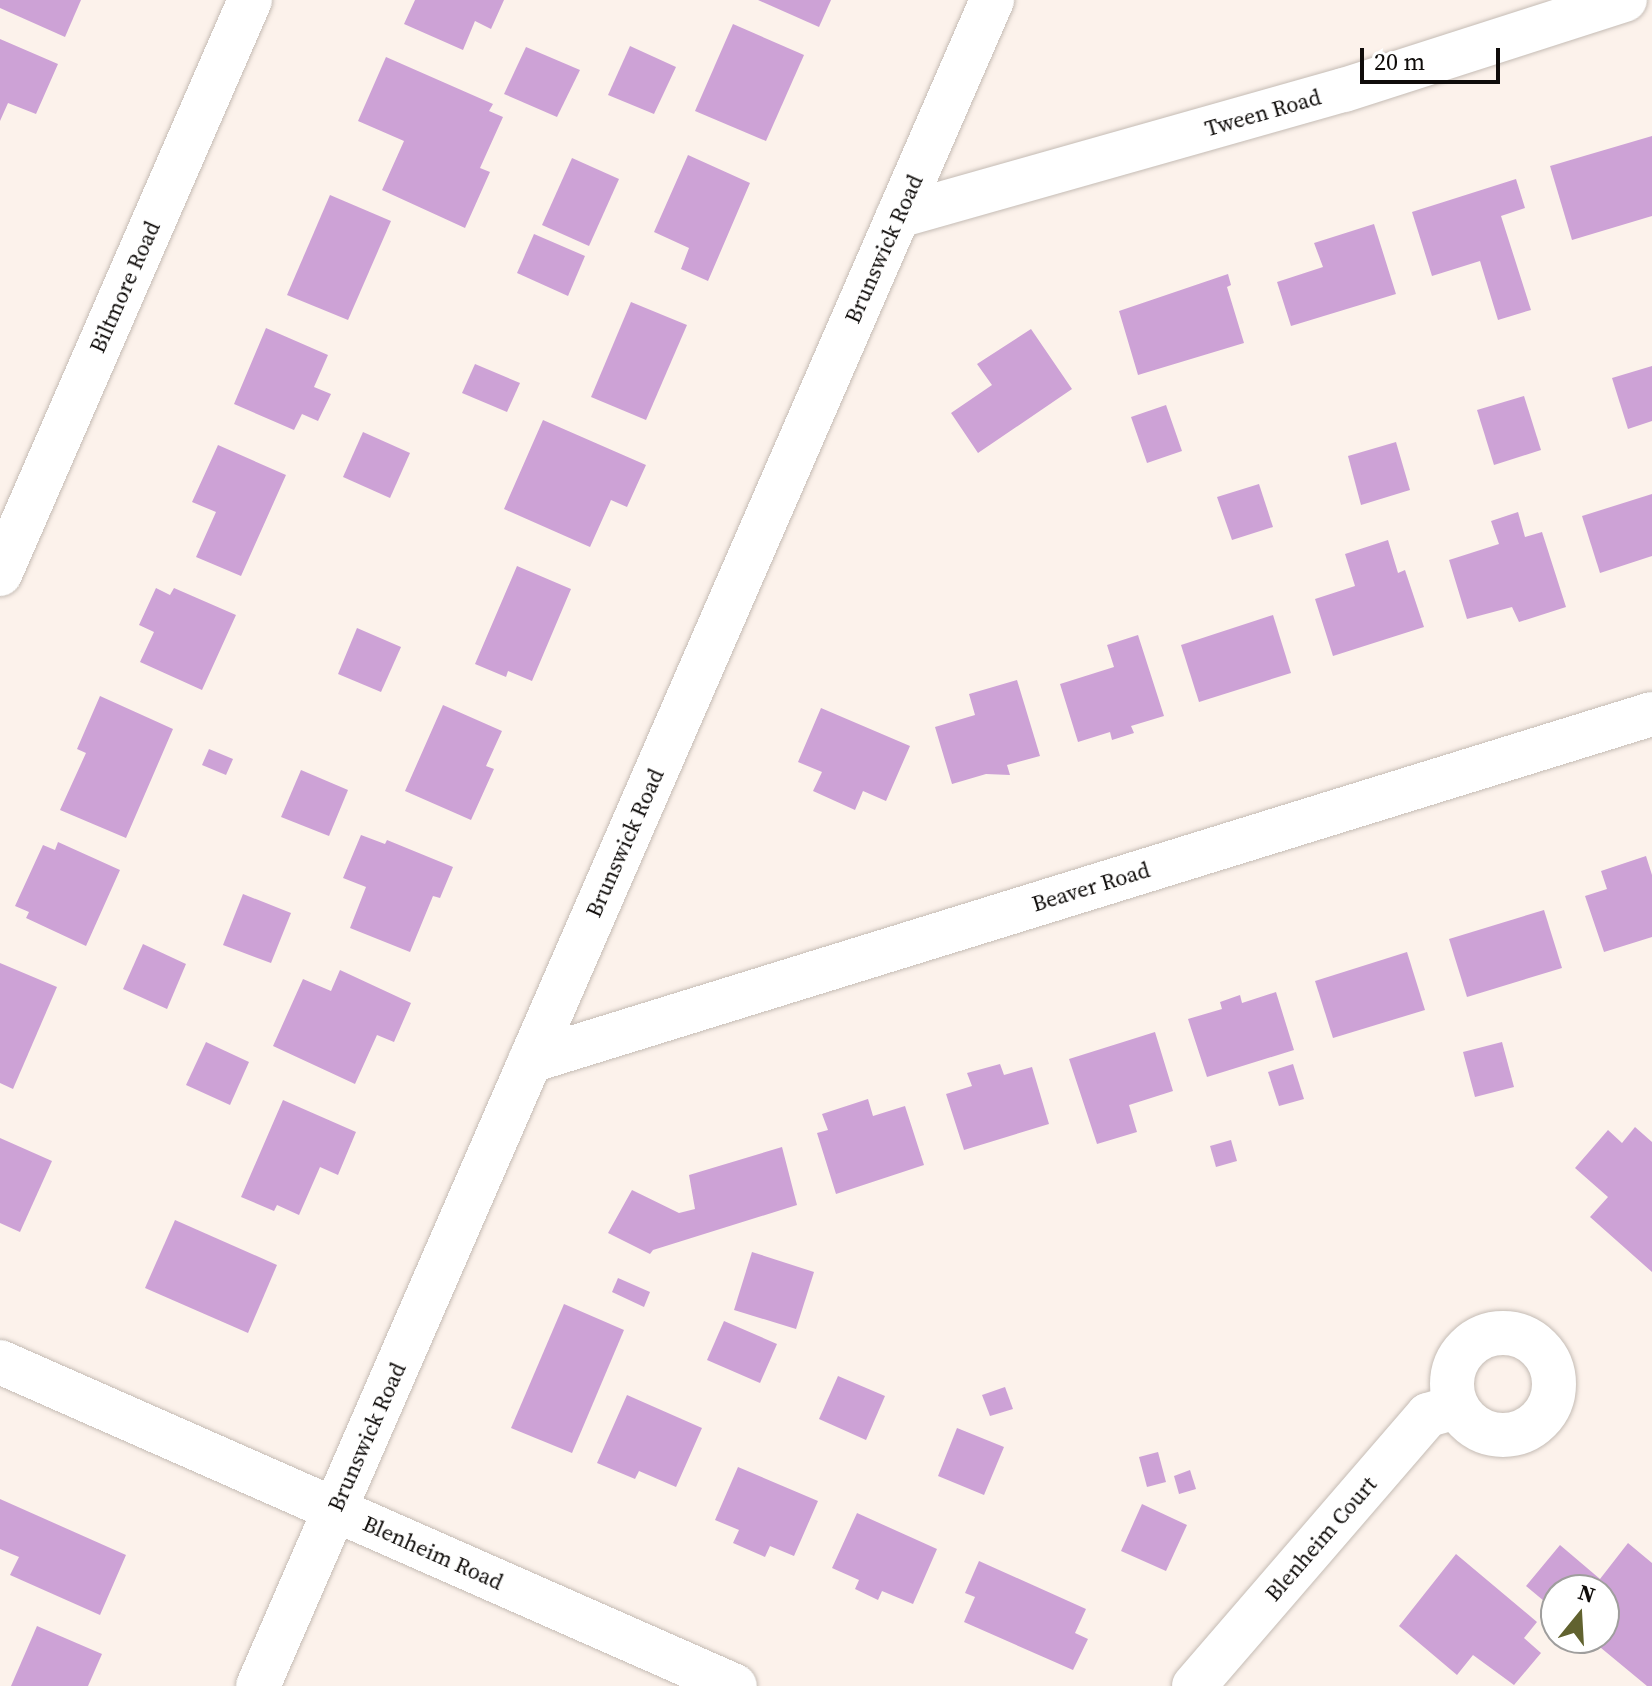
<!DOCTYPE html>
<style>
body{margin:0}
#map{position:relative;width:1652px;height:1686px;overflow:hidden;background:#fcf2eb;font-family:"Source Serif 4",serif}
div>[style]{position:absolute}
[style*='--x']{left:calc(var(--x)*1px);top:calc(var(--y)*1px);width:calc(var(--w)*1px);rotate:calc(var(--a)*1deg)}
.building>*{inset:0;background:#cda2d6}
.roads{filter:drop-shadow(0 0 2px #c5bcb5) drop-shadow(0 0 2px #c5bcb5)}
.minor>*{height:44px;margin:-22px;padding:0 22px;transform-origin:22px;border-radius:22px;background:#fff}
.minor>.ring{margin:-22px;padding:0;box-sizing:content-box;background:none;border:44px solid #fff;border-radius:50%}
span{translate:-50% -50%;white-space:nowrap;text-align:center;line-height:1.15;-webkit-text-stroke:8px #fff;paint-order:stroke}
.street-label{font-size:22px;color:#0f0c0a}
.north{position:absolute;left:1540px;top:1574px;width:80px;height:80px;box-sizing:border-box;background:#fff;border:2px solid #9f9e9d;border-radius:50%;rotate:18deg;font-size:22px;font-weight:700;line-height:32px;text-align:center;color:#0f0c0a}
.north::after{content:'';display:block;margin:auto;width:28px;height:36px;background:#61622f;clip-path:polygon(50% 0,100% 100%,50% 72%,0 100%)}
.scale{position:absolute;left:1360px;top:48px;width:140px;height:36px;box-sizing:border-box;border:4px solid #0f0c0a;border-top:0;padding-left:10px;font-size:24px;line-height:28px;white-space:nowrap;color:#0f0c0a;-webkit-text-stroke:6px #fff;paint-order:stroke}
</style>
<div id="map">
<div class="building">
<div style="clip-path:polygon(0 0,81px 0,65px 37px,0 8px)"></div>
<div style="clip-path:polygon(415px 0,504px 0,491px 29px,475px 21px,463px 50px,404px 24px)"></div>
<div style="clip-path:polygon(758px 0,831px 0,819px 27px)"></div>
<div style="clip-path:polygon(733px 24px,804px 55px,766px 141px,695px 111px)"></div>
<div style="clip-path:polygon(0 39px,58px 64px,36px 114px,8px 103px,0 121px)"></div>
<div style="clip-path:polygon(630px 46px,676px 67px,654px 114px,608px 95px)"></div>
<div style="clip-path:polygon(526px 47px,580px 70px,557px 117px,504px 94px)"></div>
<div style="clip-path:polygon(386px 57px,493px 104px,489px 111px,503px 117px,480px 168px,490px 172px,465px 228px,382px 190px,404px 141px,358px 121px)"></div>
<div style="clip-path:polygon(1652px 136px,1652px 216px,1572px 240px,1550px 166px)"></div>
<div style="clip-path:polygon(688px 155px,750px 183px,708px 281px,681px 269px,689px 248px,654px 232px)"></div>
<div style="clip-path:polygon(572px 158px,619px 179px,589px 246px,542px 225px)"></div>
<div style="clip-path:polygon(1516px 179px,1525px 208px,1501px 216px,1531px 310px,1498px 320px,1480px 261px,1432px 276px,1412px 212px)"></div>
<div style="clip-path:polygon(330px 195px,391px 221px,348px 320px,287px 295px)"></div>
<div style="clip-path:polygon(1374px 224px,1396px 294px,1291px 326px,1277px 282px,1323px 267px,1314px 243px)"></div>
<div style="clip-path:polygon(534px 234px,585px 256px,568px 296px,517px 273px)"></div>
<div style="clip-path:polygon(1228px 274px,1231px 285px,1227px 287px,1244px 343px,1138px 375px,1119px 311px)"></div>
<div style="clip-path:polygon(631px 302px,687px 325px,646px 420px,591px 397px)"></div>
<div style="clip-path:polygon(266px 328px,328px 355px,314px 387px,331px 394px,318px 421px,302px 414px,294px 430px,234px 404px)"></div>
<div style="clip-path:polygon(1031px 329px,1072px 389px,978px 453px,951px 413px,992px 385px,977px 364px)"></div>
<div style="clip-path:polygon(475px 364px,520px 383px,507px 412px,462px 393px)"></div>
<div style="clip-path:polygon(1652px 366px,1652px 421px,1628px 429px,1612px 378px)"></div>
<div style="clip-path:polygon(1524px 396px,1541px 450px,1494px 465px,1477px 410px)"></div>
<div style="clip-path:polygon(1166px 405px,1182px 451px,1147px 463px,1131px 417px)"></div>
<div style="clip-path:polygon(543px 420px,646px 465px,627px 507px,611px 500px,590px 547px,504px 509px)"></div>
<div style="clip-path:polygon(363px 432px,410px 453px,390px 498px,343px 477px)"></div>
<div style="clip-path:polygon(1396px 442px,1410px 490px,1361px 505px,1348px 456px)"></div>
<div style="clip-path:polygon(218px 445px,286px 475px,241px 576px,196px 557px,216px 512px,192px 502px)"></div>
<div style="clip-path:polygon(1259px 484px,1273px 527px,1232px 540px,1217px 497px)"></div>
<div style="clip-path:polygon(1652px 494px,1652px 556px,1600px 573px,1582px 516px)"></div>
<div style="clip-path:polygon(1518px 512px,1525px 537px,1542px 532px,1566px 607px,1519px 622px,1512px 607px,1467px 619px,1449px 560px,1499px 544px,1491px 521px)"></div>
<div style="clip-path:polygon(1388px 540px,1398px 573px,1405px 570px,1424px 627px,1333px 656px,1315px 599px,1355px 586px,1345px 554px)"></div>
<div style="clip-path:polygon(517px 566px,571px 589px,532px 681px,508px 671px,506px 677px,475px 664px)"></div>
<div style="clip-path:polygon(156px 588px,170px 595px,174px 588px,236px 615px,202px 690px,140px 662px,154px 632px,139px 625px)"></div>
<div style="clip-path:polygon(1273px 615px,1291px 673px,1199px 702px,1181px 645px)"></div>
<div style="clip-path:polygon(357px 628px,401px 647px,381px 692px,338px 674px)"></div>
<div style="clip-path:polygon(1138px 635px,1164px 716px,1131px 726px,1134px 733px,1112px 740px,1110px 732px,1078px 742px,1060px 684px,1114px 667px,1107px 645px)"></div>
<div style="clip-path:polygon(1017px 680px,1040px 756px,1007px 765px,1010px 775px,986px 774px,952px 784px,935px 727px,975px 715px,969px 694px)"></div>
<div style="clip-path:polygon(100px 696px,173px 729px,126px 838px,60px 810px,86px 753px,77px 749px)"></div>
<div style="clip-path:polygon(443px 705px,502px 731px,486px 766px,494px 769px,471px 820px,405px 791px)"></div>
<div style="clip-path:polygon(821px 708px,910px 746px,886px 801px,863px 791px,855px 810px,813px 791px,822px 772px,798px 762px)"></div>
<div style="clip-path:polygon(209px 749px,233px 759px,226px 775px,202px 765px)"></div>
<div style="clip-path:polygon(301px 770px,348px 790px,329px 836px,281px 817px)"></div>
<div style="clip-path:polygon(361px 835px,385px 844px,387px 840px,453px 867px,440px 898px,433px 896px,410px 952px,350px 928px,366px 887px,343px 878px)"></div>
<div style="clip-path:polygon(58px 842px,120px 870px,86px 946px,26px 918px,29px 912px,15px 906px,43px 845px,55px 850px)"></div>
<div style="clip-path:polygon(1646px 856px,1652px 875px,1652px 937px,1604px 952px,1585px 896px,1607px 889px,1601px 871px)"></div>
<div style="clip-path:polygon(243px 894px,291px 913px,271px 963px,223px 945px)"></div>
<div style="clip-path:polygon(1544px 910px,1562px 968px,1467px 997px,1449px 939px)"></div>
<div style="clip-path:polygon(143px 944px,186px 964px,167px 1009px,123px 989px)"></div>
<div style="clip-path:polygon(1407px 952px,1425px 1010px,1333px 1038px,1315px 981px)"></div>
<div style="clip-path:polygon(0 963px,57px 987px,13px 1089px,0 1083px)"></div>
<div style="clip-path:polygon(340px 970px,411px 1003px,394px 1042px,377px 1035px,355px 1084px,273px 1046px,303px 979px,331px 991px)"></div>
<div style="clip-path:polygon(1276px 992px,1294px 1050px,1207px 1077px,1188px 1019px,1222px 1009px,1220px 1002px,1240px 995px,1242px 1003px)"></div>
<div style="clip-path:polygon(1155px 1032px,1173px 1091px,1129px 1105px,1137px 1132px,1097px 1144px,1069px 1059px)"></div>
<div style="clip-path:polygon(206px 1042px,249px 1062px,230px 1105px,186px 1085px)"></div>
<div style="clip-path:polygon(1502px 1042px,1514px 1087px,1475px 1097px,1463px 1052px)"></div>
<div style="clip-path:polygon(1000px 1064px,1004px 1075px,1032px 1067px,1049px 1124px,964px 1150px,946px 1094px,972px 1086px,967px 1073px)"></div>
<div style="clip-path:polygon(1293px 1064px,1304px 1099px,1279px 1106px,1268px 1072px)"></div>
<div style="clip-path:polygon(868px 1099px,873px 1116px,905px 1106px,924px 1165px,836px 1194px,817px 1133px,828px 1130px,822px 1114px)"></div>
<div style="clip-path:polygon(283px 1100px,356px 1132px,338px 1175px,320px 1167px,299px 1215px,277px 1205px,274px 1211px,241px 1197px)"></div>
<div style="clip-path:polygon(1635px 1127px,1652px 1142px,1652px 1272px,1590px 1217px,1608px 1197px,1575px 1168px,1608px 1130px,1622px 1143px)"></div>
<div style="clip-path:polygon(0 1138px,52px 1161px,20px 1232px,0 1223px)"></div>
<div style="clip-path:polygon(1231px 1140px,1237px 1161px,1216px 1167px,1210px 1146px)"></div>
<div style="clip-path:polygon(782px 1147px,797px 1205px,653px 1250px,650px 1254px,608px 1233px,632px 1190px,679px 1213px,695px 1209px,689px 1175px)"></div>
<div style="clip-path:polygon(175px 1220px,277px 1265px,248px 1333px,145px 1288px)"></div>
<div style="clip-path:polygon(752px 1252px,814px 1272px,796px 1329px,734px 1310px)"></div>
<div style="clip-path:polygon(618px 1278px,650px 1292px,644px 1307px,612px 1292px)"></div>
<div style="clip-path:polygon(564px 1304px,624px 1330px,572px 1453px,511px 1428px)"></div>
<div style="clip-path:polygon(724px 1321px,777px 1344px,760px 1383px,707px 1360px)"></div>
<div style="clip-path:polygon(838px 1376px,885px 1396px,866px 1440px,819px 1419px)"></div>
<div style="clip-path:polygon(1005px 1387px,1013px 1409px,990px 1416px,982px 1395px)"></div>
<div style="clip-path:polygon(627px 1395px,702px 1428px,676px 1487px,639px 1471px,635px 1479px,597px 1463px)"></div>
<div style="clip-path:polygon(957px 1428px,1004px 1447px,984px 1495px,938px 1476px)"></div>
<div style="clip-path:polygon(1158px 1452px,1166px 1482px,1147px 1487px,1139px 1457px)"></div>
<div style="clip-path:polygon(738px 1467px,818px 1501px,794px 1556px,770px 1546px,765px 1557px,733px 1543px,739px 1530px,715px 1520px)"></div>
<div style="clip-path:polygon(1190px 1470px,1196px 1489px,1179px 1494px,1174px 1476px)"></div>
<div style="clip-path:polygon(0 1499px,126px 1555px,100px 1615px,10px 1575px,19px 1557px,0 1549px)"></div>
<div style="clip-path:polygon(1142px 1504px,1187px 1525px,1166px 1571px,1121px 1551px)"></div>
<div style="clip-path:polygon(857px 1513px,937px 1549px,913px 1604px,882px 1591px,878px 1600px,855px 1589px,859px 1580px,832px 1568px)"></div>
<div style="clip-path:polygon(1628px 1543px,1652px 1563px,1652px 1686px,1647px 1686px,1589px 1638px,1604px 1638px,1604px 1590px,1556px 1590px,1556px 1611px,1526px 1586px,1560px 1545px,1600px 1579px)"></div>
<div style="clip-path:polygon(1456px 1554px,1537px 1622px,1524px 1638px,1541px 1653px,1514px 1685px,1473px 1655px,1457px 1675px,1399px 1626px)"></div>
<div style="clip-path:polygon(979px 1561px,1086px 1609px,1075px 1633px,1088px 1639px,1073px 1670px,964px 1622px,975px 1597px,965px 1593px)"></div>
<div style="clip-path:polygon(37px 1626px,102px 1654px,88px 1686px,11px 1686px)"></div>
</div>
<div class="roads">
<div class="minor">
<div style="--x:898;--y:216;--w:463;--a:-15.8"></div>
<div style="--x:1344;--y:90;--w:295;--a:-17.8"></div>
<div style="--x:0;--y:574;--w:626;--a:-66.46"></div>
<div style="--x:530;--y:1061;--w:1174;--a:-17.19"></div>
<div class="ring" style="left:1452px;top:1333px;width:58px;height:58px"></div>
<div style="--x:0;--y:1362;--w:803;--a:23.79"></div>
<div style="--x:258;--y:1686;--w:1839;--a:-66.47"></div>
<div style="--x:1194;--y:1686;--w:358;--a:-49.2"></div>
<div style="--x:1428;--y:1415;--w:29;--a:-16"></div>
</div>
</div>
<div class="street-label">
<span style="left:1263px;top:113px;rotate:-16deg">Tween Road</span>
<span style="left:884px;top:249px;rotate:-66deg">Brunswick Road</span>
<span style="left:125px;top:287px;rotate:-66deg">Biltmore Road</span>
<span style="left:625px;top:843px;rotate:-66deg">Brunswick Road</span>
<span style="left:1091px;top:887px;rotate:-17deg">Beaver Road</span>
<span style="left:367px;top:1437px;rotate:-66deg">Brunswick Road</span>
<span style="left:1321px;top:1539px;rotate:-49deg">Blenheim Court</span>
<span style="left:433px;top:1553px;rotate:24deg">Blenheim Road</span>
</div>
<div class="north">N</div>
<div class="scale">20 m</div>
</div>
